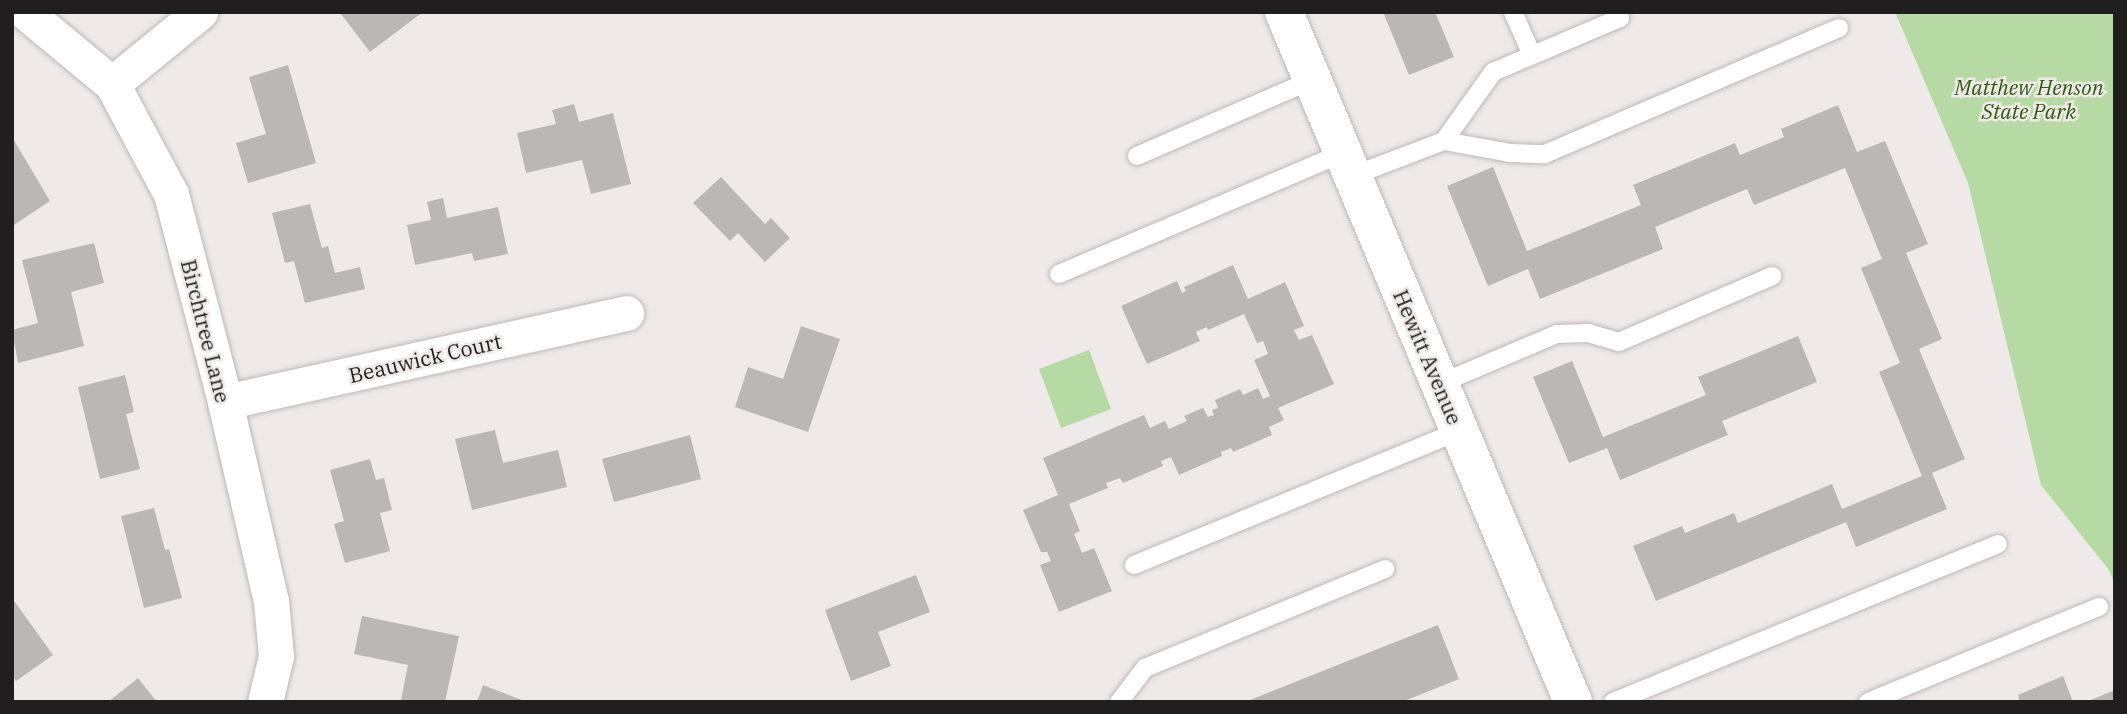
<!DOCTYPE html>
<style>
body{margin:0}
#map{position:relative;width:2127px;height:714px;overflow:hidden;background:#efe9e9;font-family:"IBM Plex Serif",serif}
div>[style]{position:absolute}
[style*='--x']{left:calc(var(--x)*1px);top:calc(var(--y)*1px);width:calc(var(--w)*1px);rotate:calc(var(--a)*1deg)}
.green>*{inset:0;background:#b6daa3}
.building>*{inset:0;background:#bcb7b7}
.roads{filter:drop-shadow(0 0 2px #bdb8b8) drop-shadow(0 0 2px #bdb8b8)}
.lane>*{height:18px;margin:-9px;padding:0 9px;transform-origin:9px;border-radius:9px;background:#fff}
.street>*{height:35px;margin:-17.5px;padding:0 17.5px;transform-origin:17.5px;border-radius:17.5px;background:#fff}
.secondary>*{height:38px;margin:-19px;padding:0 19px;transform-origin:19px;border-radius:19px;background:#fff}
span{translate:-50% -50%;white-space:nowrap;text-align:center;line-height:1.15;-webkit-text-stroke:5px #efe9e9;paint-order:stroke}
.park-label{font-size:21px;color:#2f5c0c;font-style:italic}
.street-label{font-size:21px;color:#201e1e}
.frame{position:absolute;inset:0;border:14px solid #201e1e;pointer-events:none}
</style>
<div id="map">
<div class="green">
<div style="clip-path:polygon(1895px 12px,2115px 12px,2115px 584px,2109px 570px,2041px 485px,1968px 183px)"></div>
<div style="clip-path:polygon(1089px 350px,1111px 409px,1061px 428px,1039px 369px)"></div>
</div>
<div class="building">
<div style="clip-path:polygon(343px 12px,423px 12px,370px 52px,341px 14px)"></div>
<div style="clip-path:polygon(1383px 12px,1435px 12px,1454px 57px,1409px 75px)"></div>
<div style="clip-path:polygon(288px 65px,316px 163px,248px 183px,236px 143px,266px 134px,249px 77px)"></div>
<div style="clip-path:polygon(574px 104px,579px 122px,613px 113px,631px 184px,591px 194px,582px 160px,526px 173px,517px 133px,556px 124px,552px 110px)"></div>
<div style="clip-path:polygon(1838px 105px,1857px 152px,1885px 141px,1928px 244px,1906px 253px,1942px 339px,1919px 349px,1965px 459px,1932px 473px,1947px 509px,1856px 547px,1846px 522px,1656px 601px,1633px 546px,1682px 526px,1685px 533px,1734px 513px,1738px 523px,1832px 484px,1842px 509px,1922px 476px,1879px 372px,1900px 363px,1861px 268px,1882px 259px,1845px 168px,1754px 205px,1747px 189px,1655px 227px,1663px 249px,1540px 299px,1528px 269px,1488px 286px,1447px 186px,1493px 167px,1527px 251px,1641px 205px,1633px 185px,1735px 143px,1740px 155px,1784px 137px,1781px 129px)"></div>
<div style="clip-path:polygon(12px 137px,50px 201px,14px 225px,12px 222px)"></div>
<div style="clip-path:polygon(721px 177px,765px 224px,771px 218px,790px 238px,765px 262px,738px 233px,730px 241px,693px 203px)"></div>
<div style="clip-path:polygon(443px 198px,447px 218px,498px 207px,508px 254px,474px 261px,472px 253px,415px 265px,407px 225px,431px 220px,427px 202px)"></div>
<div style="clip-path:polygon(310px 204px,322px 248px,328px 246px,335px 273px,360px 267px,365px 289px,305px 303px,294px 261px,285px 263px,272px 213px)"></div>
<div style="clip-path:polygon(94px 243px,104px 283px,71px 292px,84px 346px,18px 363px,12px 330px,38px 323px,22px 260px)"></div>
<div style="clip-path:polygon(1233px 265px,1248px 299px,1285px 282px,1304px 326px,1294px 330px,1299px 340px,1312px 335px,1334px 384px,1278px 408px,1284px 420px,1269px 427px,1272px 435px,1233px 452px,1231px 448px,1221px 452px,1222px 456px,1179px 475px,1171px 457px,1161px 461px,1163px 466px,1123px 483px,1120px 478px,1106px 483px,1108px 488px,1069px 504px,1080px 531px,1074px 534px,1082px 553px,1094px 548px,1112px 591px,1059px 612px,1040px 565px,1051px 561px,1047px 552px,1041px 552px,1023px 510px,1058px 495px,1043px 458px,1144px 415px,1150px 428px,1165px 421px,1169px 429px,1187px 421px,1184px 416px,1203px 408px,1208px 417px,1214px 415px,1212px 410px,1218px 408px,1215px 400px,1240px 389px,1243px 395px,1258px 388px,1263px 399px,1270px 396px,1254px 360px,1268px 354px,1263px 341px,1257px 343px,1244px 314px,1208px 330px,1207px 327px,1196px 332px,1200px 341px,1147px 364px,1121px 306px,1177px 281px,1182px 293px,1186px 291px,1184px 287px)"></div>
<div style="clip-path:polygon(801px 326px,840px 339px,808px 432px,735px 407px,748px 367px,783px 379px)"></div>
<div style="clip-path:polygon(1798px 336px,1817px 382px,1722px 421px,1728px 435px,1620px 480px,1607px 448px,1569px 463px,1533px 377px,1572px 361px,1603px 437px,1706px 395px,1698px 377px)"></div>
<div style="clip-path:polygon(125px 375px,134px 412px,126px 414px,140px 469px,100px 479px,78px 387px)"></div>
<div style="clip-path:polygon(495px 430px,503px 463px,558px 450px,567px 487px,472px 510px,455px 439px)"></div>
<div style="clip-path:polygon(690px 435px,701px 479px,614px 502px,602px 459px)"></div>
<div style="clip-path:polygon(370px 459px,376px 480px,384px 478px,392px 510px,380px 513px,390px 551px,345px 563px,334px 524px,344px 521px,330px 470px)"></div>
<div style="clip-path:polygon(154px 508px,165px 550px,169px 549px,182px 598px,144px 608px,121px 516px)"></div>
<div style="clip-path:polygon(916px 575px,930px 612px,878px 632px,891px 666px,851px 681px,825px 610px)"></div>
<div style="clip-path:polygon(12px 598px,53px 655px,16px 681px,12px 675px)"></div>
<div style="clip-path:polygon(362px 616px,459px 636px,445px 702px,401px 700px,408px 665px,354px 654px)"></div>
<div style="clip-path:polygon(1438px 625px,1459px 679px,1402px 702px,1245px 702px)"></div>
<div style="clip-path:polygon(2063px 676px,2073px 702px,2020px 702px,2018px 695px)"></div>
<div style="clip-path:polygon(138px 678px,157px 702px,108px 702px)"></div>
<div style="clip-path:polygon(483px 685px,527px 702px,477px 702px)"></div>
<div style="clip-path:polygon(2115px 690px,2115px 702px,2086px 702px)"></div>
</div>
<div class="roads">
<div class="lane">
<div style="--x:1513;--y:12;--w:47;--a:66.2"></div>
<div style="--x:1444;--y:141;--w:85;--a:-54.6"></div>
<div style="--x:1493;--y:72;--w:138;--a:-23"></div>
<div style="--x:1620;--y:18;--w:7;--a:-117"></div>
<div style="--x:1137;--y:156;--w:191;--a:-23.5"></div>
<div style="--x:1352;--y:176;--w:98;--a:-20.8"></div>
<div style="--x:1444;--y:141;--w:67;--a:10.3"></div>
<div style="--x:1510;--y:153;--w:35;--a:2"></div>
<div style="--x:1545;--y:154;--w:320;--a:-23.2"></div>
<div style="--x:1059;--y:274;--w:308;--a:-23.1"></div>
<div style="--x:1439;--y:384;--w:128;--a:-23"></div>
<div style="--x:1557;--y:334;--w:31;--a:-2"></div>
<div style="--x:1588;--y:333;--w:32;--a:16"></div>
<div style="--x:1619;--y:342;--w:167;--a:-23.3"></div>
<div style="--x:1134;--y:565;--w:352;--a:-22.4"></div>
<div style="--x:1119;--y:702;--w:43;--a:-52.6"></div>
<div style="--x:1145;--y:668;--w:260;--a:-22.4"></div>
<div style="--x:1613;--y:702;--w:416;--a:-22.3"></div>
<div style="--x:1868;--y:702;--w:250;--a:-22.4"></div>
</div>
<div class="street">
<div style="--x:25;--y:12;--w:113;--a:39.6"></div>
<div style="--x:112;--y:84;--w:125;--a:61.8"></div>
<div style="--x:171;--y:194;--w:215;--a:75.4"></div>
<div style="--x:225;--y:402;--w:204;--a:77"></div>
<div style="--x:271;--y:601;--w:55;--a:84.8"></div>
<div style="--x:276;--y:656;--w:47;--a:103.4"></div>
<div style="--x:112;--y:84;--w:114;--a:-39.3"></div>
<div style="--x:225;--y:402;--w:411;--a:-12.5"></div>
</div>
<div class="secondary">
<div style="--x:1284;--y:12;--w:748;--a:67.27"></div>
</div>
</div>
<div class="park-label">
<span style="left:2029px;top:99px">Matthew Henson<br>State Park</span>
</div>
<div class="street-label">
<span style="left:206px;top:331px;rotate:76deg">Birchtree Lane</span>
<span style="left:1428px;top:357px;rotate:67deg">Hewitt Avenue</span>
<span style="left:425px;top:358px;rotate:-13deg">Beauwick Court</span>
</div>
<div class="frame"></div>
</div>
